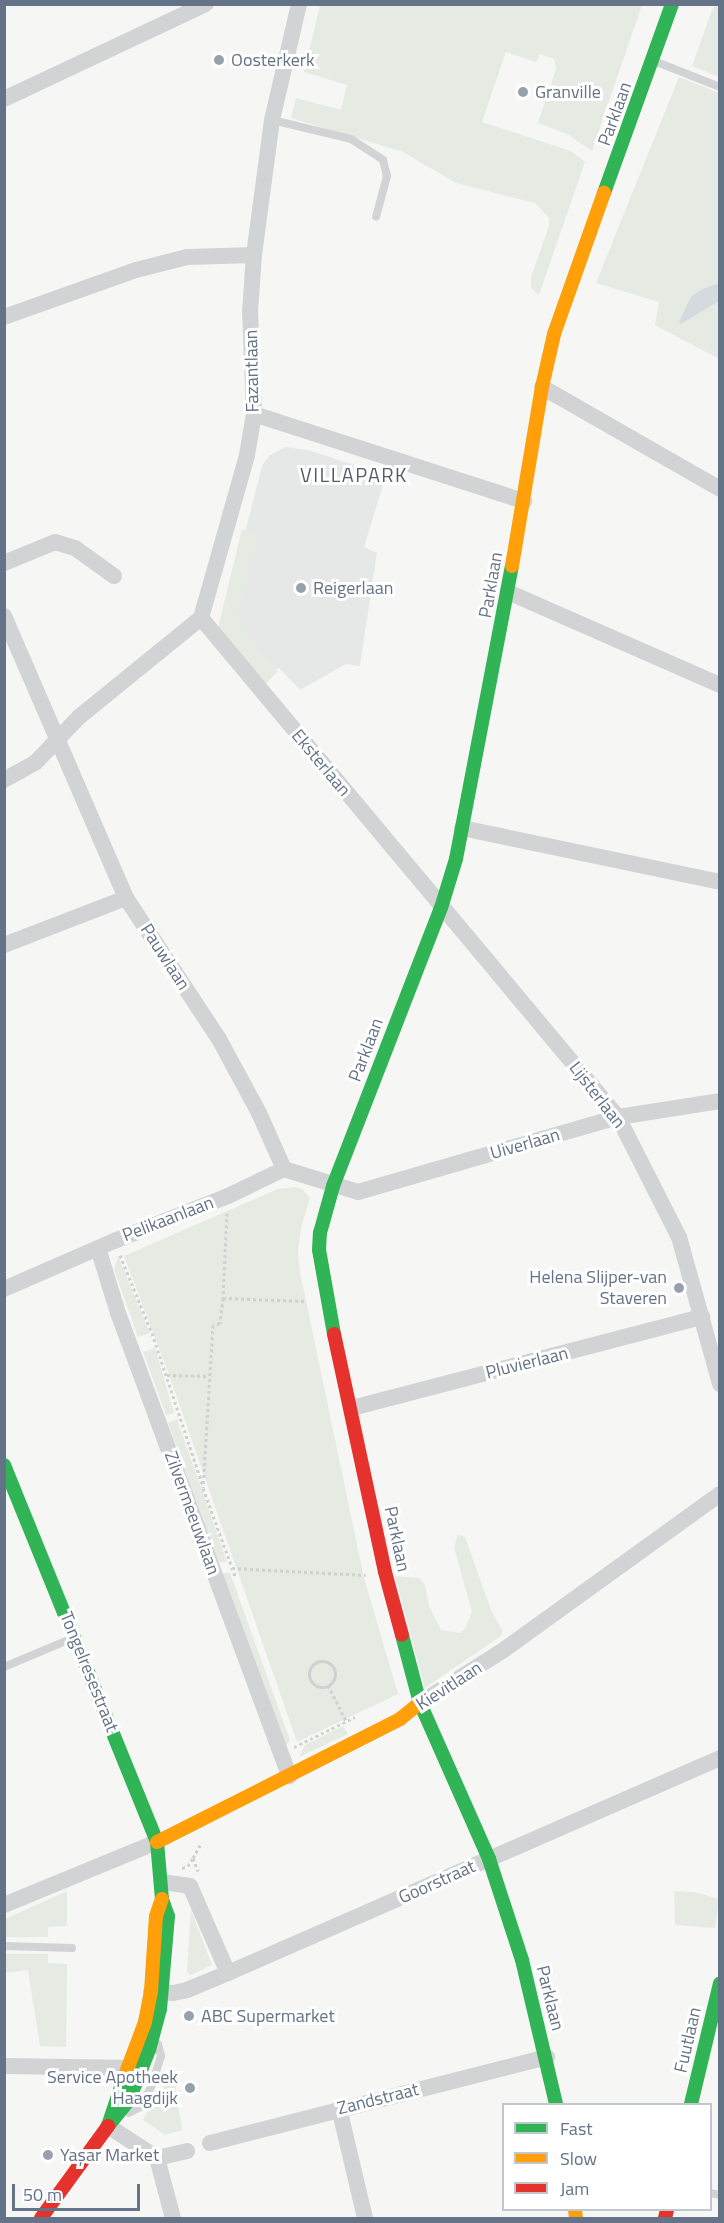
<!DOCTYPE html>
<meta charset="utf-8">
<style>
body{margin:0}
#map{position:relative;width:724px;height:2223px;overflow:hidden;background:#f6f7f5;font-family:"Titillium Web",sans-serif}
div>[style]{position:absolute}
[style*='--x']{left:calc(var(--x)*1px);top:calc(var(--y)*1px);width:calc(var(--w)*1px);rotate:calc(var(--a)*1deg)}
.built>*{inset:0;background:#e6e8e7}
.green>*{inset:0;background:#e5eae3}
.water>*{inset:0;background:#d4dade}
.path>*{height:3px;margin-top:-1.5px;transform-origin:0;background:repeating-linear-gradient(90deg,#cfd0d0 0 3px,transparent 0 6px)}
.path>.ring{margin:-1.5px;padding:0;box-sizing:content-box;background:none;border:3px solid #cfd0d0;border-radius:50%}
.lane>*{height:8px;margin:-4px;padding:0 4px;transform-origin:4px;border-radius:4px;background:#d2d3d4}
.street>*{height:16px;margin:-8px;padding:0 8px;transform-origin:8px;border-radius:8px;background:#d2d3d4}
.fast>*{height:14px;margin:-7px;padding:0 7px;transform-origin:7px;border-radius:7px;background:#30b455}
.slow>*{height:14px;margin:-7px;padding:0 7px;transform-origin:7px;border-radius:7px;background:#ff9f0a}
.jam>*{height:14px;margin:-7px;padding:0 7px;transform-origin:7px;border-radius:7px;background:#e5322d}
.dots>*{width:16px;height:16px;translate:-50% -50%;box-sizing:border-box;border:3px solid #fff;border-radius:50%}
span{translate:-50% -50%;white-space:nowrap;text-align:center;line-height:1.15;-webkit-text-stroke:6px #fff;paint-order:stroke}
.poi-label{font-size:18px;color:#647387}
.left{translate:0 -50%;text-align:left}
.right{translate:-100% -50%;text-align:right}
.street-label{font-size:18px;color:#647387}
.neighbourhood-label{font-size:20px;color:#535d6c;letter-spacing:1.5px}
.frame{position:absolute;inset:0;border:6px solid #647387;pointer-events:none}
.legend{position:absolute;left:502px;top:2103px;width:210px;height:108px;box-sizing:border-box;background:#fff;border:2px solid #c1c7cf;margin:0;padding:8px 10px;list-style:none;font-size:18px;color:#647387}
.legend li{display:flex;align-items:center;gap:12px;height:30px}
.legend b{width:30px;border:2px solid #c1c7cf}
.scale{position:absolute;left:12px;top:2184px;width:128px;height:27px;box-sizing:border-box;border:3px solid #647387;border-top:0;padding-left:8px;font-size:18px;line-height:21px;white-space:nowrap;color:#647387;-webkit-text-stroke:4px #fff;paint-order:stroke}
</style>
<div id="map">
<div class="built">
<div style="clip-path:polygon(285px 447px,308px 450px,386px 475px,364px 547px,377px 553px,360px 666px,346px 664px,300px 690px,279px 668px,268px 676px,222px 623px,262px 466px,269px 456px)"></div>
</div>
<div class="green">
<div style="clip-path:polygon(320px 5px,642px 5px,592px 151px,567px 134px,538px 123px,556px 69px,554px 59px,540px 54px,536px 62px,506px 52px,482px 122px,571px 151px,585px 162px,539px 295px,531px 288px,531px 277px,549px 226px,549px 218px,535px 203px,456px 183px,403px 152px,291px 118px,296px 98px,341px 110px,347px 85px,304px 72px)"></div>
<div style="clip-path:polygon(714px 5px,719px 5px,719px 77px,692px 66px)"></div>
<div style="clip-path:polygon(679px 77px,719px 93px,719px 283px,702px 289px,699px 311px,719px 301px,719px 359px,655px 325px,659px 302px,596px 283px)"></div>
<div style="clip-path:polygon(242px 529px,258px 536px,238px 614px,254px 644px,278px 671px,264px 686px,218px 628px)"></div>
<div style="clip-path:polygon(295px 1187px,302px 1189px,310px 1198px,301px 1228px,298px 1252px,300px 1272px,364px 1578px,398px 1694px,297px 1742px,167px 1369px,124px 1256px,278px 1189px)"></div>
<div style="clip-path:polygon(118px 1256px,150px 1333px,138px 1337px,114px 1269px)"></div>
<div style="clip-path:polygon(155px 1348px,174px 1413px,166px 1415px,143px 1352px)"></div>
<div style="clip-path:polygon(177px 1419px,227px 1562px,218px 1563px,168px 1423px)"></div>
<div style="clip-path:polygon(458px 1535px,465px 1537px,491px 1610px,502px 1630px,502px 1635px,425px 1688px,395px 1576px,419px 1578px,425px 1585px,429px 1606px,441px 1630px,460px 1633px,465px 1629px,472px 1612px,454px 1547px)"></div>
<div style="clip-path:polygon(222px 1573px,230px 1573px,290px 1740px,284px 1749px)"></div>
<div style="clip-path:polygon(343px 1726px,348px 1734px,299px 1757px,305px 1745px)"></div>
<div style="clip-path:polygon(67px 1891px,67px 1926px,48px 1927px,48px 1937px,5px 1937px,5px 1919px)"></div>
<div style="clip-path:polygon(674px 1891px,694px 1892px,719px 1899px,715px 1928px,675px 1925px)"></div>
<div style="clip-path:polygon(191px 1910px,212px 1965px,191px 1975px,187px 1972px)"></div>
<div style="clip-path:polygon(5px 1954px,48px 1954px,48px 1963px,67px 1964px,66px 2047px,40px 2046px,28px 1970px,5px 1973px)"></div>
<div style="clip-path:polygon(167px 2080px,175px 2084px,182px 2130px,165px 2135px,143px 2120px,150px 2108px,153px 2108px)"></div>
</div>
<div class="water">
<div style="clip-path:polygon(719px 283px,719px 301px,681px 324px,679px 322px,691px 297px,702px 289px)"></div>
</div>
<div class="path">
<div style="--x:227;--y:1213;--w:85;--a:92.7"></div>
<div style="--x:223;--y:1298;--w:25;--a:97"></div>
<div style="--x:220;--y:1323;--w:7;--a:164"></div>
<div style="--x:213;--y:1325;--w:163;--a:93.5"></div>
<div style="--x:203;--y:1488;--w:94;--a:70"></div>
<div style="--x:120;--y:1255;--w:84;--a:67.7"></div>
<div style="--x:152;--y:1333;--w:161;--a:71.6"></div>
<div style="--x:223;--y:1298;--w:82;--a:2.1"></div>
<div style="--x:167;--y:1375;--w:42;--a:1.4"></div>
<div style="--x:232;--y:1568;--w:134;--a:3"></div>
<div class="ring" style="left:309px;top:1661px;width:23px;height:23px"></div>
<div style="--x:328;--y:1685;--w:40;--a:63.4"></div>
<div style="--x:294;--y:1747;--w:68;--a:-26.2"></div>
<div style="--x:193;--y:1858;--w:18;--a:-61"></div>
<div style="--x:182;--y:1868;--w:6;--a:-18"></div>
<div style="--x:188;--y:1866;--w:9;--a:-58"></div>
<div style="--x:193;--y:1858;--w:14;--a:69"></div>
</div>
<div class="lane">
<div style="--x:654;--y:61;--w:71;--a:21.5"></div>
<div style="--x:272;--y:120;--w:81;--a:13.5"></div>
<div style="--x:351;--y:139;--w:38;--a:33"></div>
<div style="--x:383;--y:160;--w:16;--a:76"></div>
<div style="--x:387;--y:176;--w:42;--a:105"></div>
<div style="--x:4;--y:1667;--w:75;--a:-22.8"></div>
<div style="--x:4;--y:1946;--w:68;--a:1.7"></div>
<div style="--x:129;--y:2113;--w:13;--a:-29"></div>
<div style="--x:140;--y:2107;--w:23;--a:-61"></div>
<div style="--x:151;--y:2087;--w:33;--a:-72"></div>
<div style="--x:161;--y:2056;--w:12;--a:-104"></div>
<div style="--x:710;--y:2193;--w:10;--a:11"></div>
</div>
<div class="street">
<div style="--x:4;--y:99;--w:223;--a:-25.2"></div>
<div style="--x:4;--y:317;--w:140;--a:-19.6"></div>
<div style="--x:136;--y:270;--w:53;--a:-14.3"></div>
<div style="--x:187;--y:257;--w:67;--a:-1.7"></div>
<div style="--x:542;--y:387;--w:205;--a:29.8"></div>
<div style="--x:254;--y:414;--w:284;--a:17.9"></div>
<div style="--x:4;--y:563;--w:55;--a:-22.4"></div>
<div style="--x:55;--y:542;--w:21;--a:17"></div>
<div style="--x:75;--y:548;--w:48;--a:35.7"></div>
<div style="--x:508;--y:592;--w:232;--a:23.7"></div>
<div style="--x:4;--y:616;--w:307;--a:66.6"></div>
<div style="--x:126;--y:898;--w:169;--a:56.6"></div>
<div style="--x:219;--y:1039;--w:84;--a:61.6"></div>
<div style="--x:259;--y:1113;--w:61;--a:65.9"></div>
<div style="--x:201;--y:618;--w:650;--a:50.12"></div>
<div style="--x:618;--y:1117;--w:135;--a:63.1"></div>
<div style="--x:679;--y:1237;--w:153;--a:74.4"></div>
<div style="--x:4;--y:780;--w:35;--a:-29"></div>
<div style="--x:35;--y:763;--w:64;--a:-46.3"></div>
<div style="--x:79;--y:717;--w:157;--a:-39.1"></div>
<div style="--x:201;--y:618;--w:169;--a:-74.2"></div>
<div style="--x:247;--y:455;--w:42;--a:-80.3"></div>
<div style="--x:254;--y:414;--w:102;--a:-92.2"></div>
<div style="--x:250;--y:312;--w:57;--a:-86"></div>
<div style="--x:254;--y:255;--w:136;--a:-82.4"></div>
<div style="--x:272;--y:120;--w:119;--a:-76.9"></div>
<div style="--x:462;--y:828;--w:264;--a:11.8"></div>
<div style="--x:4;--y:945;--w:131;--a:-21.1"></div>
<div style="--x:98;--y:1248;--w:68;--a:72.9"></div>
<div style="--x:118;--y:1313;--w:494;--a:69.7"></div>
<div style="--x:4;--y:1289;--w:120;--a:-23.6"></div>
<div style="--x:114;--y:1241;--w:123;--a:-21.5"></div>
<div style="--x:228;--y:1196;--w:62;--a:-25.7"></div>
<div style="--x:284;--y:1169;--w:77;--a:17.3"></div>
<div style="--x:358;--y:1192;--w:271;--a:-16.1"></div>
<div style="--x:618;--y:1117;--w:103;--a:-8.9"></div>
<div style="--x:352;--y:1408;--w:362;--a:-14.6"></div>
<div style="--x:420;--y:1703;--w:101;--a:-32.4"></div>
<div style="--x:505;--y:1649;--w:265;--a:-35.8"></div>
<div style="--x:162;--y:1882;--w:28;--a:8"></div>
<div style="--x:190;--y:1886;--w:95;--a:66.4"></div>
<div style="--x:4;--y:1905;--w:165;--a:-22.4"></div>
<div style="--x:151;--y:1991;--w:22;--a:5"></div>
<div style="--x:173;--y:1993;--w:14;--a:-12"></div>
<div style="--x:187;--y:1990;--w:44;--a:-22.5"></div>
<div style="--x:228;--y:1973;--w:537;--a:-23.6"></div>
<div style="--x:4;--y:2066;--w:132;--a:0.9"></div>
<div style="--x:339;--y:2108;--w:113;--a:76.7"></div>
<div style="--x:108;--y:2126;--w:59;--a:33.1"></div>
<div style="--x:157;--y:2158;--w:62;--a:75.1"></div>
<div style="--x:210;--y:2143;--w:348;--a:-14.3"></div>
<div style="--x:157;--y:2158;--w:31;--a:-13"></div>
</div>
<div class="fast">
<div style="--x:604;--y:193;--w:201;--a:-70.2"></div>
<div style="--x:334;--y:1334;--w:85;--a:-100.1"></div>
<div style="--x:319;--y:1250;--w:17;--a:-87"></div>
<div style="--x:320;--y:1233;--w:49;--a:-74.5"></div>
<div style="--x:333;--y:1186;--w:298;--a:-68.8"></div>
<div style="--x:441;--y:908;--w:51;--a:-73"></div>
<div style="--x:456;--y:859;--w:298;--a:-79.2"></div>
<div style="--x:4;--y:1465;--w:407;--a:67.9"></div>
<div style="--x:157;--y:1842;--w:57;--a:85"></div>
<div style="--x:162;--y:1899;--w:18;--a:71"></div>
<div style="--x:168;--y:1916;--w:93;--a:94.9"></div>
<div style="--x:160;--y:2009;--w:42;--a:105"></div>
<div style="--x:149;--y:2050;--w:54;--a:111.8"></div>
<div style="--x:129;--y:2100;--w:33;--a:129"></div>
<div style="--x:108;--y:2126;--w:51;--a:-71.6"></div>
<div style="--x:402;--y:1635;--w:70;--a:75.2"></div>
<div style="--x:420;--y:1703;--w:171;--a:66.1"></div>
<div style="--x:489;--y:1859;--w:106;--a:71.9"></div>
<div style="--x:522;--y:1960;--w:148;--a:76.7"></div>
<div style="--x:691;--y:2104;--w:124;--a:-76.5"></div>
</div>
<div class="slow">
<div style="--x:512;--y:566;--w:181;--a:-80.5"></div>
<div style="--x:542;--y:387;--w:54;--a:-77.2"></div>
<div style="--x:554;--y:334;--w:150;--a:-70.5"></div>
<div style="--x:157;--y:1842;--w:272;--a:-26.8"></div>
<div style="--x:400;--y:1719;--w:26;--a:-39"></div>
<div style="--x:124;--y:2078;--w:60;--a:-69.4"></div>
<div style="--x:145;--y:2022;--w:32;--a:-79"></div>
<div style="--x:151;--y:1991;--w:75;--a:-86.2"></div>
<div style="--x:156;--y:1916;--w:18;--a:-71"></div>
<div style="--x:575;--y:2210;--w:8;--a:83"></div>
</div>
<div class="jam">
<div style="--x:334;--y:1334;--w:243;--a:77.9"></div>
<div style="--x:385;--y:1572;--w:65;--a:74.9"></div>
<div style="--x:41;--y:2218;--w:114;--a:-53.9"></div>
<div style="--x:665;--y:2218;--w:8;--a:-76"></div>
</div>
<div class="dots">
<div style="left:219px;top:60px;background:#97a1ae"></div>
<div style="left:523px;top:92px;background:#97a1ae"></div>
<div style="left:301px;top:588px;background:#97a1ae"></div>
<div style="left:679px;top:1288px;background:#97a1ae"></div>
<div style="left:189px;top:2016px;background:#97a1ae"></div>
<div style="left:190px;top:2088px;background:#97a1ae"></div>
<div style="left:48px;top:2155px;background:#97a1ae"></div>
</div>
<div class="poi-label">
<span class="left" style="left:231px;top:60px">Oosterkerk</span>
<span class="left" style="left:535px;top:92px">Granville</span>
<span class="left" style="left:313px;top:588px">Reigerlaan</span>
<span class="right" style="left:667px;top:1288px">Helena Slijper-van<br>Staveren</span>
<span class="left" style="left:201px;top:2016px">ABC Supermarket</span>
<span class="right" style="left:178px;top:2088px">Service Apotheek<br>Haagdijk</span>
<span class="left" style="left:60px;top:2155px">Yaşar Market</span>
</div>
<div class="street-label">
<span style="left:615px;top:114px;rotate:-70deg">Parklaan</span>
<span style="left:252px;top:371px;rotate:-91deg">Fazantlaan</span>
<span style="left:491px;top:585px;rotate:-80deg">Parklaan</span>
<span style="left:321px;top:763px;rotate:50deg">Eksterlaan</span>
<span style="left:165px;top:957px;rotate:57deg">Pauwlaan</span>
<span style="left:366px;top:1050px;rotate:-69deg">Parklaan</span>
<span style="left:597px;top:1095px;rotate:52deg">Lijsterlaan</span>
<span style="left:525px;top:1144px;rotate:-16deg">Uiverlaan</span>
<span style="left:168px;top:1219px;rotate:-21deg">Pelikaanlaan</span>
<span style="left:527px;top:1363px;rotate:-14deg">Pluvierlaan</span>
<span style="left:192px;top:1513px;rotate:70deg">Zilvermeeuwlaan</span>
<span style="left:397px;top:1539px;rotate:78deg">Parklaan</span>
<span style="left:89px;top:1672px;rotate:68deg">Tongelresestraat</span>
<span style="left:449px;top:1686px;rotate:-33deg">Kievitlaan</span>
<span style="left:437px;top:1882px;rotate:-24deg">Goorstraat</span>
<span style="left:550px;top:1998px;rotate:76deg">Parklaan</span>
<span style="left:688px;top:2040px;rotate:-77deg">Fuutlaan</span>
<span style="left:378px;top:2099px;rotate:-14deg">Zandstraat</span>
</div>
<div class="neighbourhood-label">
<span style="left:354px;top:474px">VILLAPARK</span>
</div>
<div class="frame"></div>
<ul class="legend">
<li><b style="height:8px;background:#30b455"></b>Fast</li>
<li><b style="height:8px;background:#ff9f0a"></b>Slow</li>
<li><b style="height:8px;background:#e5322d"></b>Jam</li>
</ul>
<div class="scale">50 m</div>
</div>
